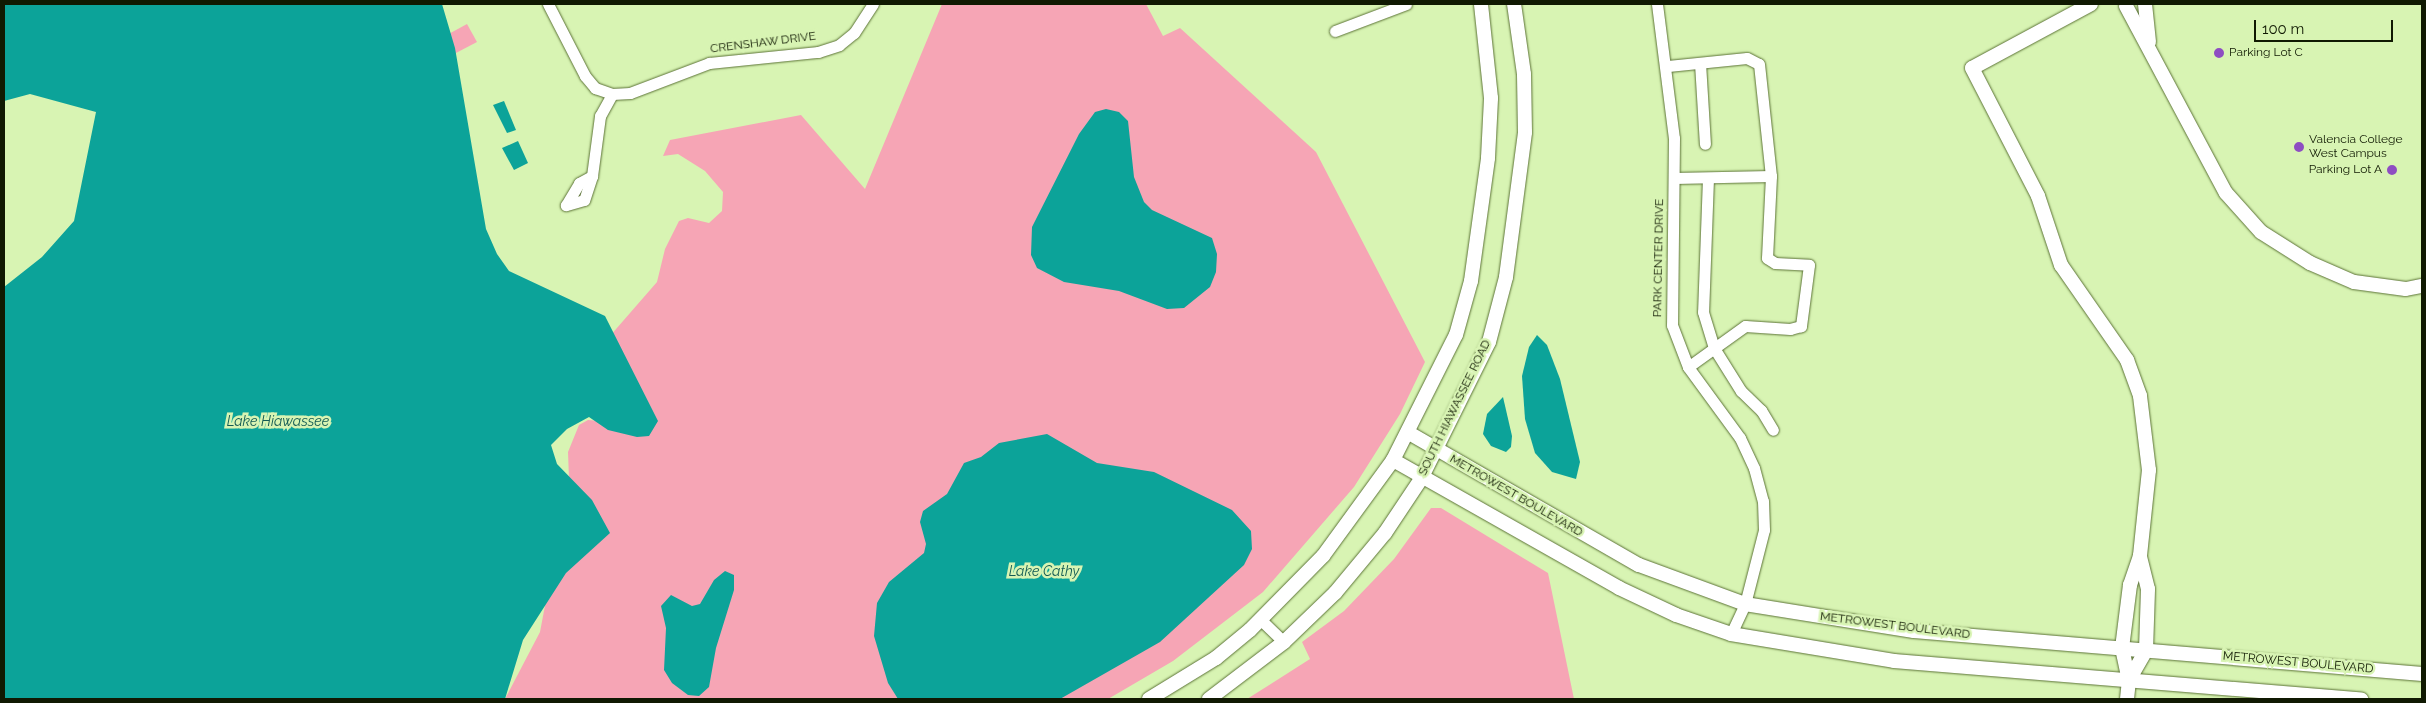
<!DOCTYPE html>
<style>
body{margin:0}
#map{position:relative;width:2426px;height:703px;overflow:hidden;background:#d8f4b3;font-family:Raleway,sans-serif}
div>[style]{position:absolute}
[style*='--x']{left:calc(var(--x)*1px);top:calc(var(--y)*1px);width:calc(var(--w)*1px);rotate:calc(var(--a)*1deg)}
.green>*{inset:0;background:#f6a5b5}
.water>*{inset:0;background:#0ca399}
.roads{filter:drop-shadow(0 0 1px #5c7337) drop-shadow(0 0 1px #5c7337)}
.minor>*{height:11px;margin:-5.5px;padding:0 5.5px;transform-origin:5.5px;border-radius:5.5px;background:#fff}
.tertiary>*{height:14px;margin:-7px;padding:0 7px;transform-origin:7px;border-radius:7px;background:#fff}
.dots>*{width:14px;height:14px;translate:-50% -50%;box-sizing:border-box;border:2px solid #d8f4b3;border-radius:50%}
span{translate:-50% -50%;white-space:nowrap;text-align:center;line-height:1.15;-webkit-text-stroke:5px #d8f4b3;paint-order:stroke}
.street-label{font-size:12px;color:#101902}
.poi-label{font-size:12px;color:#101902}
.left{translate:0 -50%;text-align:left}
.right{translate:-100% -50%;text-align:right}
.water-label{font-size:14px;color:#125a54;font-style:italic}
.frame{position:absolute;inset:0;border:5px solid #101902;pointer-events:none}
.scale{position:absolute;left:2254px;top:20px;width:139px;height:22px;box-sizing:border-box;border:2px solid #101902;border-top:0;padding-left:6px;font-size:15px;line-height:18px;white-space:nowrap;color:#101902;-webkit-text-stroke:4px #d8f4b3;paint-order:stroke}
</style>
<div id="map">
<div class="green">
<div style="clip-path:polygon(942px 4px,1146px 4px,1163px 36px,1180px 28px,1316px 152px,1425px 362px,1400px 414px,1354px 487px,1263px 592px,1173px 661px,1108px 699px,505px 699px,540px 632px,569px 479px,568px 452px,579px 425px,588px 420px,600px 421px,603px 344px,657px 282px,665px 249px,679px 221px,688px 218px,709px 223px,722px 211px,723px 192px,705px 171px,678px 154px,663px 156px,670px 140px,801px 115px,865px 189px)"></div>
<div style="clip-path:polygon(467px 24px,477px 42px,454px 54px,445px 36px)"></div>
<div style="clip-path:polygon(1431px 508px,1441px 508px,1548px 573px,1574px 699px,1247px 699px,1310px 659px,1302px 642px,1344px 611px,1394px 559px)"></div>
</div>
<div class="water">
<div style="clip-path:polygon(4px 4px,442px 4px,455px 48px,486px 229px,497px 254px,509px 271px,605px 316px,658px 421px,649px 436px,637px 437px,608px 430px,589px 417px,567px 429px,551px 445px,557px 464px,592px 500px,610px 533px,566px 573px,523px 640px,505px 699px,4px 699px,4px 287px,42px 257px,74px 221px,96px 112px,30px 94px,4px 101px)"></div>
<div style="clip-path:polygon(504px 101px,516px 130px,507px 133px,493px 105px)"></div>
<div style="clip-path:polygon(1106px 109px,1119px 112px,1128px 121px,1134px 177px,1144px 202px,1152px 210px,1212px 238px,1217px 254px,1216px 272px,1210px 287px,1184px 308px,1167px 309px,1119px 291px,1064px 282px,1037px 268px,1031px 255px,1032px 227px,1079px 134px,1095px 112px)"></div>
<div style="clip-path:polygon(518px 141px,528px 163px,514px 170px,502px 148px)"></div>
<div style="clip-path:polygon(1537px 335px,1547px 345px,1560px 379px,1580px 462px,1576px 479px,1552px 472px,1535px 453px,1525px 419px,1522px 376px,1529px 347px)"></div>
<div style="clip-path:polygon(1503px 397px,1512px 436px,1511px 447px,1506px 452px,1491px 446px,1483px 434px,1487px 414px)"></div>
<div style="clip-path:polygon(1047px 434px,1097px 463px,1154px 472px,1232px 510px,1251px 531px,1252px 549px,1244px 565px,1160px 642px,1060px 699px,898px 699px,888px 683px,874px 636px,877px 603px,889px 582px,924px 553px,926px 544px,920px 522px,923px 511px,947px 494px,964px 463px,981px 457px,999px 443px)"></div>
<div style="clip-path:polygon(725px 571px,734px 575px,734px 590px,716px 648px,709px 687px,699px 696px,688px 695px,672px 683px,664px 670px,666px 628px,661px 606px,671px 595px,692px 606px,700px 604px,714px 580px)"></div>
</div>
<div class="roads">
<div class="minor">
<div style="--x:548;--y:4;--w:81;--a:62.8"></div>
<div style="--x:585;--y:76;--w:16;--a:50"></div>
<div style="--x:595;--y:88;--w:18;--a:19"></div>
<div style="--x:612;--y:94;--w:18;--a:-3"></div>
<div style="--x:630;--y:93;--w:85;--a:-20.8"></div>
<div style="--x:709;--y:63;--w:110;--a:-5.8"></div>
<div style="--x:818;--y:52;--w:22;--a:-18"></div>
<div style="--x:839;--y:45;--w:19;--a:-39"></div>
<div style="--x:854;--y:33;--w:35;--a:-57"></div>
<div style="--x:1657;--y:4;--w:135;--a:82.8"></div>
<div style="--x:1674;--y:138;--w:187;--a:90.6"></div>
<div style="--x:1672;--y:325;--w:45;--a:69.1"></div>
<div style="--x:1688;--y:367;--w:88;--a:53.8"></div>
<div style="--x:1740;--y:438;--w:33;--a:65"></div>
<div style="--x:1754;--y:468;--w:34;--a:75"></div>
<div style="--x:1763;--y:501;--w:29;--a:88"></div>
<div style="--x:1764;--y:530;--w:76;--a:104.4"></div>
<div style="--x:1745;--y:604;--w:33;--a:115"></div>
<div style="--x:1335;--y:31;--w:76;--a:-20.8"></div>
<div style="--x:1700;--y:63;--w:81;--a:86.5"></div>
<div style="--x:1668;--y:66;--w:79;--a:-5.8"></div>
<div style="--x:1747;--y:58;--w:13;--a:27"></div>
<div style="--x:1759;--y:64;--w:113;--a:83.9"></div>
<div style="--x:592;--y:176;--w:25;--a:108"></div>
<div style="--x:584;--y:200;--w:19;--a:164"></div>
<div style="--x:566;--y:205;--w:26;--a:-59"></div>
<div style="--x:579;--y:183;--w:15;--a:-28"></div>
<div style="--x:592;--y:176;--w:61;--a:-82.4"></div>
<div style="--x:600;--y:116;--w:25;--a:-61"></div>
<div style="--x:1674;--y:178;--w:97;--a:-1.2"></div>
<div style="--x:1771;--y:176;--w:82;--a:92.8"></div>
<div style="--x:1767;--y:258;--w:9;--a:32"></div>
<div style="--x:1775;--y:263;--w:34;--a:3"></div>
<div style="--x:1809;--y:265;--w:62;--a:97.5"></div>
<div style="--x:1801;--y:326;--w:11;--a:165"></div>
<div style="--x:1790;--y:329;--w:45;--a:-176.2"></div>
<div style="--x:1745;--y:326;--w:70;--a:144.3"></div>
<div style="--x:1708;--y:178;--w:134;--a:92.1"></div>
<div style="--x:1703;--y:312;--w:38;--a:73"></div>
<div style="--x:1714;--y:348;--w:51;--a:57.9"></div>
<div style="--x:1741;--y:391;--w:28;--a:44"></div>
<div style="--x:1761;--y:410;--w:23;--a:59"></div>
<div style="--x:1261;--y:620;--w:32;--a:44"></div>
</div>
<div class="tertiary">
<div style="--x:2091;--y:4;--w:135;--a:151.7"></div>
<div style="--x:1972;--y:68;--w:144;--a:62.7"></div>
<div style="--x:2038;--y:196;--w:73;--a:71.6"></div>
<div style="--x:2061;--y:265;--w:116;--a:55.2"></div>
<div style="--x:2127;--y:360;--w:38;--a:70"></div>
<div style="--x:2140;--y:396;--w:75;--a:83.1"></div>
<div style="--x:2149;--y:470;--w:86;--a:96"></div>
<div style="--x:2140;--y:556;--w:31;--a:109"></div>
<div style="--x:2130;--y:585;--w:64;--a:97.2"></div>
<div style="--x:2122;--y:648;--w:33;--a:78"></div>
<div style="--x:2129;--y:680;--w:19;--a:96"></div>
<div style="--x:2145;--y:4;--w:38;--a:84"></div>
<div style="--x:2126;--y:6;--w:212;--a:61.9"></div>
<div style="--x:2226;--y:193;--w:52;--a:48.1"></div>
<div style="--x:2261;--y:232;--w:58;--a:32.3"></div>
<div style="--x:2310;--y:263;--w:48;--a:23.4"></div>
<div style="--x:2354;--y:282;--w:52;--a:7.7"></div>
<div style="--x:2406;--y:289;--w:16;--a:-11"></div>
<div style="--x:1409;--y:433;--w:265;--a:29.9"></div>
<div style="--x:1639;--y:565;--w:113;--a:20.2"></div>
<div style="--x:1745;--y:604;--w:171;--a:9.1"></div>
<div style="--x:1914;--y:631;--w:510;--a:4.84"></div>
<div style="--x:1393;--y:460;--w:260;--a:29.5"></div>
<div style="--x:1619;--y:588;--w:63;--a:25.3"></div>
<div style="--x:1676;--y:615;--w:58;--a:19.1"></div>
<div style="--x:1731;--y:634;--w:165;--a:9.4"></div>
<div style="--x:1894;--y:661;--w:469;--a:4.7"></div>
<div style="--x:2129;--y:680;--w:34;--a:-60"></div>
<div style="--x:2146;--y:650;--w:61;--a:-88.1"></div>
<div style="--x:2148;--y:589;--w:34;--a:-104"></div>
<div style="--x:1149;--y:699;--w:79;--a:-31.5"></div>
<div style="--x:1216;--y:658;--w:44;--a:-39.5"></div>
<div style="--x:1250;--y:630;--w:104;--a:-45.4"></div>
<div style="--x:1323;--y:556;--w:119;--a:-53.9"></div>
<div style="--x:1393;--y:460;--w:140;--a:-63.3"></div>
<div style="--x:1456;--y:335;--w:56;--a:-74.5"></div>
<div style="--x:1471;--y:281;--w:124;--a:-82.1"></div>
<div style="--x:1488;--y:158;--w:60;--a:-87.1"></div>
<div style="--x:1491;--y:98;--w:95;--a:-96.1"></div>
<div style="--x:1209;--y:699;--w:94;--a:-37.2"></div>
<div style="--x:1284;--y:642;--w:71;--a:-43.9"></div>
<div style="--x:1335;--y:593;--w:78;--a:-50.2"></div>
<div style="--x:1385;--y:533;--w:65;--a:-56.3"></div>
<div style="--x:1421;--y:479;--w:153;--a:-63.6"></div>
<div style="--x:1489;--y:342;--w:67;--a:-75.3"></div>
<div style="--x:1506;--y:277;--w:146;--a:-82.5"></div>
<div style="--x:1525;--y:132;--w:58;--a:-91"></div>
<div style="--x:1524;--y:74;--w:71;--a:-98.1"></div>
</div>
</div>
<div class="dots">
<div style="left:2219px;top:53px;background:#8e4dc2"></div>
<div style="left:2299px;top:147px;background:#8e4dc2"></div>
<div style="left:2392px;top:170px;background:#8e4dc2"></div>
</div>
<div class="street-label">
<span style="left:763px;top:43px;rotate:-7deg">CRENSHAW DRIVE</span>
<span style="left:1659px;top:258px;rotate:-89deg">PARK CENTER DRIVE</span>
<span style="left:1455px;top:408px;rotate:-64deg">SOUTH HIAWASSEE ROAD</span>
<span style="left:1516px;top:496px;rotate:30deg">METROWEST BOULEVARD</span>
<span style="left:1895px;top:626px;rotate:7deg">METROWEST BOULEVARD</span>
<span style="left:2298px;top:663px;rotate:5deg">METROWEST BOULEVARD</span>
</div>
<div class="poi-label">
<span class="left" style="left:2229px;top:53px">Parking Lot C</span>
<span class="left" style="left:2309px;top:147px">Valencia College<br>West Campus</span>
<span class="right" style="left:2382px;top:170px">Parking Lot A</span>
</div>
<div class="water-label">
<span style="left:278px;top:421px">Lake Hiawassee</span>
<span style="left:1044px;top:571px">Lake Cathy</span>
</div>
<div class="frame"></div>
<div class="scale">100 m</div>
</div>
